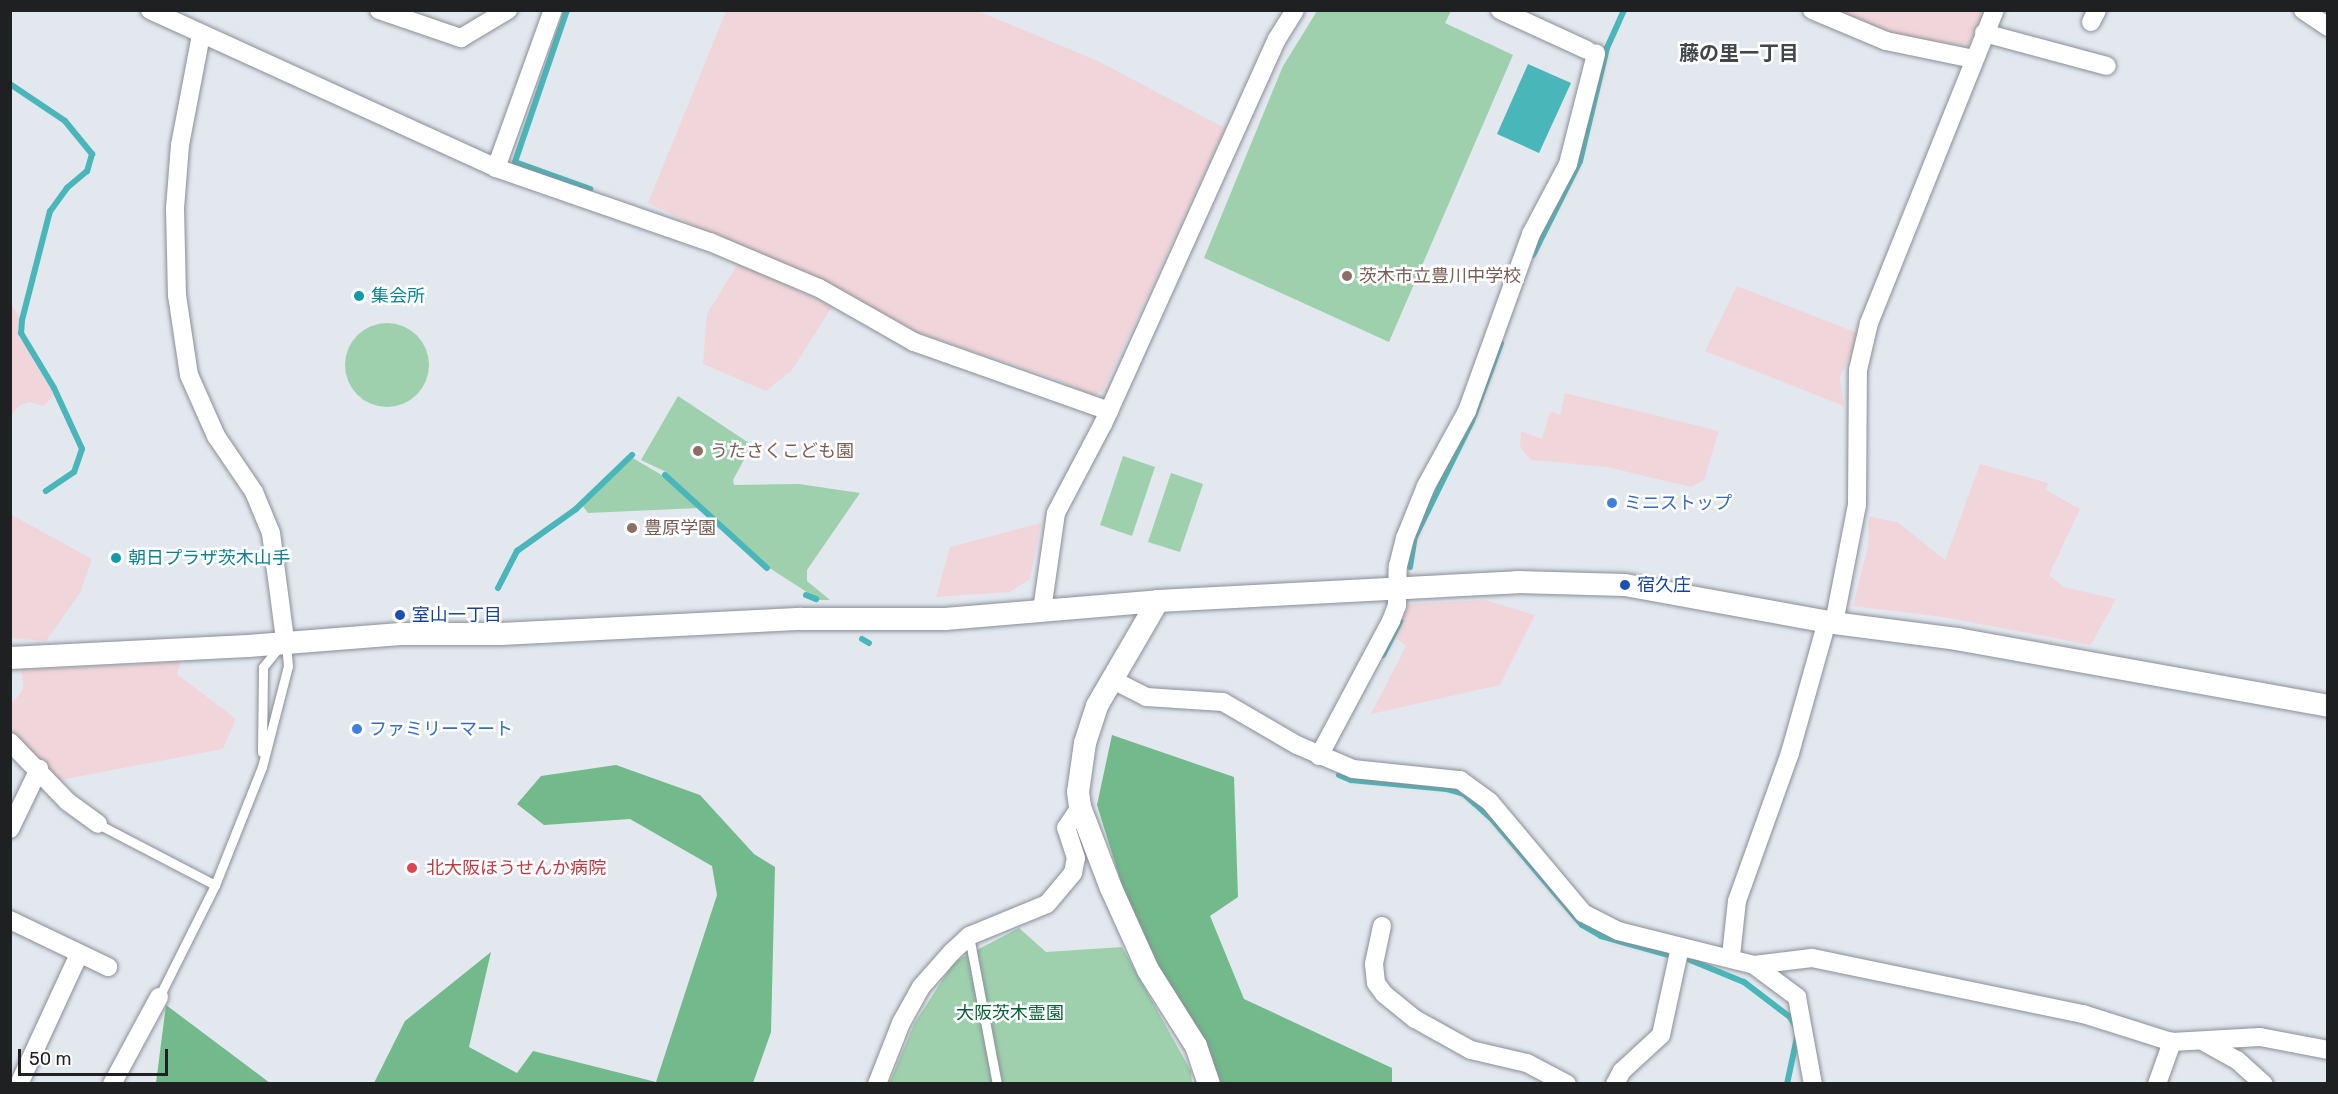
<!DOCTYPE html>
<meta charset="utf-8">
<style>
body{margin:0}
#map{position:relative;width:2338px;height:1094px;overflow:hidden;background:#e3e8ef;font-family:Rubik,"Noto Sans JP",sans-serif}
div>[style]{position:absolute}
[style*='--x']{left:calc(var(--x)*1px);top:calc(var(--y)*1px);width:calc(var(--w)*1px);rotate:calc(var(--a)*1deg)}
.industrial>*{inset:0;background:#f0d6da}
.green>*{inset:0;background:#9ed0ae}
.round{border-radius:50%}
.forest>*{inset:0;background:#72b98b}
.water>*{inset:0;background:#49b6b9}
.stream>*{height:6px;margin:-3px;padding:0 3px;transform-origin:3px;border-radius:3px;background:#49b6b9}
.roads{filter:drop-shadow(0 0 2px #8a8e95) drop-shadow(0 0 2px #8a8e95)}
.service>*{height:9px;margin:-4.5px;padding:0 4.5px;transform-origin:4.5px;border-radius:4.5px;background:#fff}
.minor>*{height:18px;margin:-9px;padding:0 9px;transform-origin:9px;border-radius:9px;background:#fff}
.tertiary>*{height:22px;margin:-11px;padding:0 11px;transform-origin:11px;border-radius:11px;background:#fff}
.dots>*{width:16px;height:16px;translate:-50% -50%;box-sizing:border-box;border:3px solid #fff;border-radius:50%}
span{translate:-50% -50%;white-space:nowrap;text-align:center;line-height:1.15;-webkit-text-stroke:5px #fff;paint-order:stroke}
.education-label{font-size:18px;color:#785e54}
.left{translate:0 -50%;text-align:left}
.culture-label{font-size:18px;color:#0d838f}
.shop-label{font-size:18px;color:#366cbe}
.transit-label{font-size:18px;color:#164399}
.health-label{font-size:18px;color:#be3a42}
.park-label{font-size:18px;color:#075e34}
.neighbourhood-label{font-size:20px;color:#42464b;font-weight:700}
.frame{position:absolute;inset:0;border:12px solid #1e2022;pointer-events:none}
.scale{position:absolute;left:18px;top:1049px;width:150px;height:27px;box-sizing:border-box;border:3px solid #1e2022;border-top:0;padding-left:8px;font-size:18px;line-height:21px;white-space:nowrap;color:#1e2022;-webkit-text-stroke:4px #fff;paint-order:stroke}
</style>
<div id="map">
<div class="industrial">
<div style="clip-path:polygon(726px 11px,978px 11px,1098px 61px,1225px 128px,1103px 391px,1092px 395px,1056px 379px,907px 329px,648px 203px)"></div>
<div style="clip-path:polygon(1831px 11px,1987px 11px,1968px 46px,1892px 37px)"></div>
<div style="clip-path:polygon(739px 262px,832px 307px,792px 370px,766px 391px,703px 364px,707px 314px)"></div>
<div style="clip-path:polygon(1737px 286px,1860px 334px,1840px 377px,1844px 406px,1705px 351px)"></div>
<div style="clip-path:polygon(11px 304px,19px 316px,18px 333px,54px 395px,44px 406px,29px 402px,19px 406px,11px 416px)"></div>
<div style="clip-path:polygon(1565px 393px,1719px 431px,1704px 480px,1691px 487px,1607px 467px,1531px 460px,1520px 447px,1521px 431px,1542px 439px,1550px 411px,1560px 415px)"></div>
<div style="clip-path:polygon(1980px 464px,2048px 483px,2046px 490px,2080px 509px,2049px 575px,2064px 587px,2116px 599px,2091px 645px,1943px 617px,1853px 606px,1868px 546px,1869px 516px,1899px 523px,1945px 560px)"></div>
<div style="clip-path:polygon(10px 514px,92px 559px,80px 593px,46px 641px,11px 638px)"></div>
<div style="clip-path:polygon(1041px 523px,1030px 579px,1010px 592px,936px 597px,950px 547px)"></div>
<div style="clip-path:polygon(1485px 600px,1535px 615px,1500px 685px,1371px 714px,1406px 646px,1395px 637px,1409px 604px)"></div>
<div style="clip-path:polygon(181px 662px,177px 674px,236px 719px,223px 749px,60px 780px,11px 732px,10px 705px,23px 690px,22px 670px)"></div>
</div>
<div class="green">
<div style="clip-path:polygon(1317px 11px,1451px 11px,1445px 23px,1513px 55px,1389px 342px,1204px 258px,1283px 66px)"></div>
<div class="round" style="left:345px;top:323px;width:84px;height:84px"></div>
<div style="clip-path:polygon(678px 396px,752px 445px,733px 480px,734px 485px,799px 484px,860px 493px,807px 570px,807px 581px,830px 600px,819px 600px,768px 567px,666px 472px,641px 460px)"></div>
<div style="clip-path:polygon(1123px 456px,1155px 467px,1132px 536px,1100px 525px)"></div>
<div style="clip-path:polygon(631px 457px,665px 477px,699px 508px,588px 513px,582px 505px)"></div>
<div style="clip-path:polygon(1171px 473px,1203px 484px,1180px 552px,1148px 542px)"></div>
<div style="clip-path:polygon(1019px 928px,1046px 952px,1122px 947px,1191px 1071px,1192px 1083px,889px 1084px,914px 1024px,954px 962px)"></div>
</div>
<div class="forest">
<div style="clip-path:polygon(1112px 735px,1234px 777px,1238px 897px,1210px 916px,1244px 999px,1392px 1068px,1392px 1083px,1215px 1083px,1212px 1059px,1135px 927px,1097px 805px)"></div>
<div style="clip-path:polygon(616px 765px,700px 795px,754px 854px,775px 867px,771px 1032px,753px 1083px,374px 1083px,405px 1021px,491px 952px,469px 1047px,517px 1073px,533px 1051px,656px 1082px,717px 895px,712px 866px,630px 819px,544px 825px,517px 804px,541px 776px)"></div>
<div style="clip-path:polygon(166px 1005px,270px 1083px,156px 1083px)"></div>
</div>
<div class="water">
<div style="clip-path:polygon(1528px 64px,1571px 83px,1539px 153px,1497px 134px)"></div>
</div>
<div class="stream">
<div style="--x:567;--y:10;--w:161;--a:108.9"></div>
<div style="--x:515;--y:162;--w:80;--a:19.8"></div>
<div style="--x:10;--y:84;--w:66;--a:33.9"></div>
<div style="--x:65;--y:121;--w:43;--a:50.7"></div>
<div style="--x:92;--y:154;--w:18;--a:106"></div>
<div style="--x:87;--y:171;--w:26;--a:140"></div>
<div style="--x:67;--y:188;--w:29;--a:126"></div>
<div style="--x:50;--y:211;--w:113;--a:104.4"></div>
<div style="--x:22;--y:320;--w:13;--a:94"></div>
<div style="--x:21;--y:333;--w:64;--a:59"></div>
<div style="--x:54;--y:388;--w:67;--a:65.3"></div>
<div style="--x:82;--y:449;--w:24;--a:109"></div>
<div style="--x:74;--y:472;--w:34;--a:146"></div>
<div style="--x:1533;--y:255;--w:105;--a:-63.4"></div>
<div style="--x:1580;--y:161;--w:116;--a:-76.6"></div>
<div style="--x:1607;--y:48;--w:42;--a:-65.9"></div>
<div style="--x:665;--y:475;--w:138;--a:42.4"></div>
<div style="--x:1410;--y:567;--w:30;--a:-81"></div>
<div style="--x:1415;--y:537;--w:129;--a:-63.8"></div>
<div style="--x:1472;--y:421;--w:83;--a:-69.6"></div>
<div style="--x:498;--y:588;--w:42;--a:-62.8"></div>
<div style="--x:517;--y:551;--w:72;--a:-35.4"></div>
<div style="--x:576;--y:509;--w:78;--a:-44"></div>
<div style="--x:806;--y:595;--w:11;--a:22"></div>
<div style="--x:862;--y:639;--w:8;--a:30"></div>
<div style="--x:1383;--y:655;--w:38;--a:-63"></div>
<div style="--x:1339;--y:775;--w:13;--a:23"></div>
<div style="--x:1351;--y:780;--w:96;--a:5.4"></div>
<div style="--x:1447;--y:789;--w:18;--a:16"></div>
<div style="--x:1464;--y:794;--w:36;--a:42"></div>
<div style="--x:1491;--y:818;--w:140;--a:49.6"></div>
<div style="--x:1582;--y:925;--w:22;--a:30"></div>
<div style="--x:1601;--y:936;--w:74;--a:15.7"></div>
<div style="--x:1690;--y:960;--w:58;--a:22.2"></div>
<div style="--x:1744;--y:982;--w:58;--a:37.3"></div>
<div style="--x:1790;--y:1017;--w:12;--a:59"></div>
<div style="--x:1787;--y:1084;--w:48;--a:-78"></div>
</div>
<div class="roads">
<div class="service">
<div style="--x:262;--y:752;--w:85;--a:-89.3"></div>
<div style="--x:263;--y:667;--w:27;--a:-51"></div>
<div style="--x:98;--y:824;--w:132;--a:27.5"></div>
<div style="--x:969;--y:936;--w:151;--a:79.3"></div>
<div style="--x:159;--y:997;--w:125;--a:-63.4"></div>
<div style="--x:215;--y:885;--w:127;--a:-68.3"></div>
<div style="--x:262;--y:767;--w:104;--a:-75.6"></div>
<div style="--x:288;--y:666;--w:22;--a:-95"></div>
</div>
<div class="minor">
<div style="--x:150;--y:10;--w:380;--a:24.5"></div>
<div style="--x:496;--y:168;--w:226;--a:19.1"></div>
<div style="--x:710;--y:242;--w:118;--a:22.9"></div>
<div style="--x:819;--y:288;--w:109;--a:29.6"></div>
<div style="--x:914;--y:342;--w:207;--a:19.5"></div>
<div style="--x:379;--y:10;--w:87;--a:18.9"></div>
<div style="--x:461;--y:38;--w:55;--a:-30.8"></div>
<div style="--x:1500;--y:10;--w:96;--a:24.7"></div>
<div style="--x:1812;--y:10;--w:80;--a:22.7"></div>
<div style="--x:1886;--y:41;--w:90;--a:11.6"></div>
<div style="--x:2303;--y:10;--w:30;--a:34"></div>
<div style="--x:2091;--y:22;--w:13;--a:-63"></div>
<div style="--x:1984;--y:33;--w:127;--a:15"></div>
<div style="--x:201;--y:35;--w:112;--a:100.8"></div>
<div style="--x:180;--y:145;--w:63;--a:94.5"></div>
<div style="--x:175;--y:208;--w:87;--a:88.7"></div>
<div style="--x:177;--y:295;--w:81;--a:81.5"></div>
<div style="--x:189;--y:375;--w:67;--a:66.1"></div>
<div style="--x:216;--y:436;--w:68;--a:55.8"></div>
<div style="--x:254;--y:492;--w:44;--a:67.5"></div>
<div style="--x:271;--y:533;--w:108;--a:82.5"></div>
<div style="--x:496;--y:168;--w:168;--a:-70.2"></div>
<div style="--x:1042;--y:610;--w:98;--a:-81.8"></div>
<div style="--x:1056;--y:513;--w:101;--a:-62.2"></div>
<div style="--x:1103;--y:424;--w:422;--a:-65.7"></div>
<div style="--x:1277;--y:39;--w:34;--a:-58"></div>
<div style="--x:1834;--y:623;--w:120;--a:-79"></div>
<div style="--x:1857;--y:505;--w:135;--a:-89.6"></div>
<div style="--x:1858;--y:370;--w:48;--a:-76.8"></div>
<div style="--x:1869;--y:323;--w:337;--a:-68.1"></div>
<div style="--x:1113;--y:680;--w:37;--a:27"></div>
<div style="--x:1146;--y:697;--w:77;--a:3.7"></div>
<div style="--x:1223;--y:702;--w:86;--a:30.2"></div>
<div style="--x:1297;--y:745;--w:61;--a:23.2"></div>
<div style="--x:1353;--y:769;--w:108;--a:5.9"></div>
<div style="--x:1460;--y:780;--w:37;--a:36"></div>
<div style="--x:1490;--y:802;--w:145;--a:50"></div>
<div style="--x:1583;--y:913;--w:39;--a:27"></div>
<div style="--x:1618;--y:931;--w:140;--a:14"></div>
<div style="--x:1754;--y:965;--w:58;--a:-6.9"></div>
<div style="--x:1812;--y:958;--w:277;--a:11.7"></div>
<div style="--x:2083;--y:1014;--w:93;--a:17.5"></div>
<div style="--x:2172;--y:1042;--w:88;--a:-3.3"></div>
<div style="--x:2260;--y:1037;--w:69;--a:10.8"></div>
<div style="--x:10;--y:742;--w:83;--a:46"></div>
<div style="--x:68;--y:802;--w:37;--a:36"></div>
<div style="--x:1319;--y:756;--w:153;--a:-61.9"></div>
<div style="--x:1391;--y:621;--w:17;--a:-69"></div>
<div style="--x:1397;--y:605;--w:39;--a:-89"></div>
<div style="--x:1398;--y:566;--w:29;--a:-76"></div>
<div style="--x:1405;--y:538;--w:56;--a:-68"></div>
<div style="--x:1426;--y:486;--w:85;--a:-61.3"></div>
<div style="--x:1467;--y:411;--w:188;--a:-70.1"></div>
<div style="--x:1531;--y:234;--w:79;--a:-62.1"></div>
<div style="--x:1568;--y:164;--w:114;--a:-75.7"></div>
<div style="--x:10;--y:829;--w:67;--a:-64.2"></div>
<div style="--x:10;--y:920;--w:109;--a:25.6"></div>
<div style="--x:1382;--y:926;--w:39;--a:102"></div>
<div style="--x:1374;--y:964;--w:19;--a:84"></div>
<div style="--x:1376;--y:983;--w:14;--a:54"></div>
<div style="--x:1384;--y:994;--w:40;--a:39"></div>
<div style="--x:1415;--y:1019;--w:64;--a:29"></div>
<div style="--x:1471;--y:1050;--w:57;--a:13.1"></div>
<div style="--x:1527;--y:1063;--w:45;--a:27.7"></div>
<div style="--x:1731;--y:956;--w:55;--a:-83.8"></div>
<div style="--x:1737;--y:901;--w:157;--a:-70.3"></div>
<div style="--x:1790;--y:753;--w:137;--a:-74.3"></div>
<div style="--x:1754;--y:965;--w:54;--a:36.7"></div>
<div style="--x:1797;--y:997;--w:88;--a:79.6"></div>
<div style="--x:2204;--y:1042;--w:38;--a:29"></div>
<div style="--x:2237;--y:1060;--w:36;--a:42"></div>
<div style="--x:19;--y:1084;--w:143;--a:-65.2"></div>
<div style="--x:112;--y:1084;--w:99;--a:-61.6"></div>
<div style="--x:877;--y:1084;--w:66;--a:-68.5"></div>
<div style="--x:901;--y:1023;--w:41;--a:-60.9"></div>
<div style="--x:921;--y:987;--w:47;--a:-48.5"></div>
<div style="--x:952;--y:952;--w:23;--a:-43"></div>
<div style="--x:969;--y:936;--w:84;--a:-22.3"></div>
<div style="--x:1047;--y:904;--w:40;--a:-50"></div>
<div style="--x:1073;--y:873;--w:15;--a:-79"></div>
<div style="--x:1076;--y:858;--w:32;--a:-108"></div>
<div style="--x:1066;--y:828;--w:25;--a:-56"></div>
<div style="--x:1615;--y:1084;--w:15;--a:-62"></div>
<div style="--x:1622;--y:1071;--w:53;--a:-42.7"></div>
<div style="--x:1661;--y:1035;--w:90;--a:-77.8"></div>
<div style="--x:2157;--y:1084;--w:45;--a:-70.3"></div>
</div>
<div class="tertiary">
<div style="--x:1158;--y:601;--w:121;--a:120.2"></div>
<div style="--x:1097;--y:706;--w:39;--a:108"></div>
<div style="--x:1085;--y:743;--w:49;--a:98.1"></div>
<div style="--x:1078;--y:792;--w:15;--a:82"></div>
<div style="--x:1080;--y:807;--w:87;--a:69.1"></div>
<div style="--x:1111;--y:888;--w:90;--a:65.7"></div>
<div style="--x:1148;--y:970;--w:90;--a:57.7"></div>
<div style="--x:1196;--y:1046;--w:40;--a:71.1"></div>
<div style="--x:10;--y:658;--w:238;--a:-2.9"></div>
<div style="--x:248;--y:646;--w:153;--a:-4.5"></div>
<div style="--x:401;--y:634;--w:100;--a:0"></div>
<div style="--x:501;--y:634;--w:301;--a:-2.9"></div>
<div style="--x:802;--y:619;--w:143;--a:0"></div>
<div style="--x:945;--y:619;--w:214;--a:-4.8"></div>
<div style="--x:1158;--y:601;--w:360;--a:-3"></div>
<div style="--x:1517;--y:582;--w:108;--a:1.6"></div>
<div style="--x:1625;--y:585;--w:212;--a:10.3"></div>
<div style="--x:1834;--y:623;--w:124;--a:7.4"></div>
<div style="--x:1957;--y:639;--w:377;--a:10.2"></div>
</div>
</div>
<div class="dots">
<div style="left:1347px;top:276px;background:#8d6e63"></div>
<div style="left:359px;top:296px;background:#0f9aa8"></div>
<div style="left:698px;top:451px;background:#8d6e63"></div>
<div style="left:1612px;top:503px;background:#3f7fe0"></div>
<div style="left:632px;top:528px;background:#8d6e63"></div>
<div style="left:116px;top:558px;background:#0f9aa8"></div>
<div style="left:1625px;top:585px;background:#1a4fb4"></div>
<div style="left:400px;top:615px;background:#1a4fb4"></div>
<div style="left:357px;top:729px;background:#3f7fe0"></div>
<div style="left:412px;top:868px;background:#e0444e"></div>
</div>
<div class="education-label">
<span class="left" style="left:1359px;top:276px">茨木市立豊川中学校</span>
<span class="left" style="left:710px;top:451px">うたさくこども園</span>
<span class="left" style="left:644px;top:528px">豊原学園</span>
</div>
<div class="culture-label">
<span class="left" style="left:371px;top:296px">集会所</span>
<span class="left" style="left:128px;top:558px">朝日プラザ茨木山手</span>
</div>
<div class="shop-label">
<span class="left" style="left:1624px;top:503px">ミニストップ</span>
<span class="left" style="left:369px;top:729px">ファミリーマート</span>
</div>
<div class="transit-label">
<span class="left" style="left:1637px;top:585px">宿久庄</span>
<span class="left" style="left:412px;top:615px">室山一丁目</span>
</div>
<div class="health-label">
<span class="left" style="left:426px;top:868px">北大阪ほうせんか病院</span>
</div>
<div class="park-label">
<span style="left:1010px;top:1013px">大阪茨木霊園</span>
</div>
<div class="neighbourhood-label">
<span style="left:1739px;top:53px">藤の里一丁目</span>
</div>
<div class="frame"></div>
<div class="scale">50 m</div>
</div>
